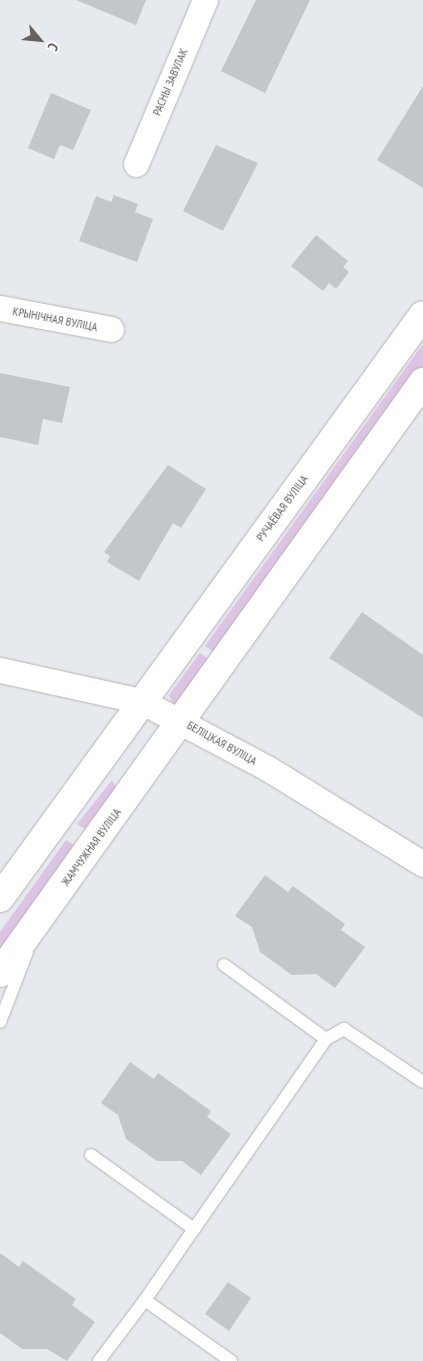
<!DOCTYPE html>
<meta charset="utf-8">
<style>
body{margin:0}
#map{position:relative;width:423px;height:1361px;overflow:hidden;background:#e6eaef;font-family:"PT Sans Narrow",sans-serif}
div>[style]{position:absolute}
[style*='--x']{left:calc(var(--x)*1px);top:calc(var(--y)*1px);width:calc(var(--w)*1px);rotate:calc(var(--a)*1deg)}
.green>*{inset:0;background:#ddc4e5}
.building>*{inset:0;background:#c2c7cb}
.roads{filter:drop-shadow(0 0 1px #b8b4b1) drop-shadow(0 0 1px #b8b4b1)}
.lane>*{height:12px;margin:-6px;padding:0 6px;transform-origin:6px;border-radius:6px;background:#fff}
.street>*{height:25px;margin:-12.5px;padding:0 12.5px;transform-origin:12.5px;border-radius:12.5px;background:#fff}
.secondary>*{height:28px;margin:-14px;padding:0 14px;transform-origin:14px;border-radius:14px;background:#fff}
span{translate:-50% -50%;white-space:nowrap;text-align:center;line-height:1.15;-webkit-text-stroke:4px #fff;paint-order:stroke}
.street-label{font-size:12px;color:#66605e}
.north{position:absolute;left:15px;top:15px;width:50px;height:50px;-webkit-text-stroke:4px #fff;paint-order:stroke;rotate:118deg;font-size:14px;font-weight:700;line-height:20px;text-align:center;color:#66605e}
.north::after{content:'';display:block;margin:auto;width:18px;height:22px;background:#66605e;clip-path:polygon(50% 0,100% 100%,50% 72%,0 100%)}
</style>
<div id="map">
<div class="green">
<div style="clip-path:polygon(423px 344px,423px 368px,217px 654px,205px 646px)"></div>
<div style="clip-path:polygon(200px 653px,212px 661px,174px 706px,169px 695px)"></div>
<div style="clip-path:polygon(112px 780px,116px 787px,85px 829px,77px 824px)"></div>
<div style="clip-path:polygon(66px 840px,74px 845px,0 950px,0 932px)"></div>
</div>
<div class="building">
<div style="clip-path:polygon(76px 0,146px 0,136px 25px)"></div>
<div style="clip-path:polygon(256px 0,310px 0,265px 93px,221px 71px)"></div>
<div style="clip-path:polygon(423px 86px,423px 188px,377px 160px)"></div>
<div style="clip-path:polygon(51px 93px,91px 110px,73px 150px,60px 145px,54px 159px,28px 148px)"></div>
<div style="clip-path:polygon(216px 145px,258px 163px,223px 231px,183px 211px)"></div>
<div style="clip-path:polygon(114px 195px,138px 204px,135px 212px,153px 219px,137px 262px,79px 241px,96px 196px,111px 202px)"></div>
<div style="clip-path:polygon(316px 235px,348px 261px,343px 267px,349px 272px,336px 289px,329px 283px,323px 291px,291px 266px)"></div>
<div style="clip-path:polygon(0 373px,70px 387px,62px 423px,43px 419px,38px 445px,0 437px)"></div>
<div style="clip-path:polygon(168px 465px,206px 489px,181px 528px,173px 523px,139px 581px,107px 562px,110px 556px,104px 552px)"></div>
<div style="clip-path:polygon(362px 612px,423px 655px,423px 718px,329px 658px)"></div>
<div style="clip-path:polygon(265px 875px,288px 892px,293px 886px,345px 924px,341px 930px,365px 947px,335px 988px,316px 974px,292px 975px,260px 952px,252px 927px,235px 916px)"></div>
<div style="clip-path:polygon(130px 1062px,154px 1079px,158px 1073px,211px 1111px,207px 1117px,231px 1134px,201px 1175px,182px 1161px,157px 1161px,126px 1139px,118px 1115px,101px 1103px)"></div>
<div style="clip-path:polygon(0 1253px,19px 1267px,23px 1261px,76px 1299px,72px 1305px,95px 1322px,67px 1361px,47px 1349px,22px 1349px,0 1333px)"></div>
<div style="clip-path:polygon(228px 1282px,251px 1298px,229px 1331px,205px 1314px)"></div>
</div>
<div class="roads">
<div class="lane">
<div style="--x:224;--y:965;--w:126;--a:36"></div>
<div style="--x:0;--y:1022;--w:75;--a:-68.9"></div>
<div style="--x:91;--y:1155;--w:127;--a:35.7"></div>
<div style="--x:99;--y:1361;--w:76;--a:-53"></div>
<div style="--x:231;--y:1361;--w:105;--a:-144.7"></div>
<div style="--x:145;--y:1300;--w:86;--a:-55.4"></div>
<div style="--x:194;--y:1229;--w:231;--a:-55.2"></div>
<div style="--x:326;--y:1039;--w:21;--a:-29"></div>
<div style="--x:344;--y:1029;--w:95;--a:33.9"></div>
</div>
<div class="street">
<div style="--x:136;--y:164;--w:178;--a:-67.2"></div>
<div style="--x:0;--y:308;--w:113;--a:10.7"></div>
<div style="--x:0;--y:670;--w:144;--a:12.4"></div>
<div style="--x:141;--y:701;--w:143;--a:28"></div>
<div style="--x:267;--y:768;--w:183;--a:31.6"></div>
</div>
<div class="secondary">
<div style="--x:0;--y:898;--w:720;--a:-54.04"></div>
<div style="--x:0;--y:973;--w:727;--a:-54.41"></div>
</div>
</div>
<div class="street-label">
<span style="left:170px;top:82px;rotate:-67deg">РАСНЫ ЗАВУЛАК</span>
<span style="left:55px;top:319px;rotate:11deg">КРЫНІЧНАЯ ВУЛІЦА</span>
<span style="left:282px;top:508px;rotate:-54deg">РУЧАЁВАЯ ВУЛІЦА</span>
<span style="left:222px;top:743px;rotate:29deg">БЕЛІЦКАЯ ВУЛІЦА</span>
<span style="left:91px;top:847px;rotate:-54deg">ЖАМЧУЖНАЯ ВУЛІЦА</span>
</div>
<div class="north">С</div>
</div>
